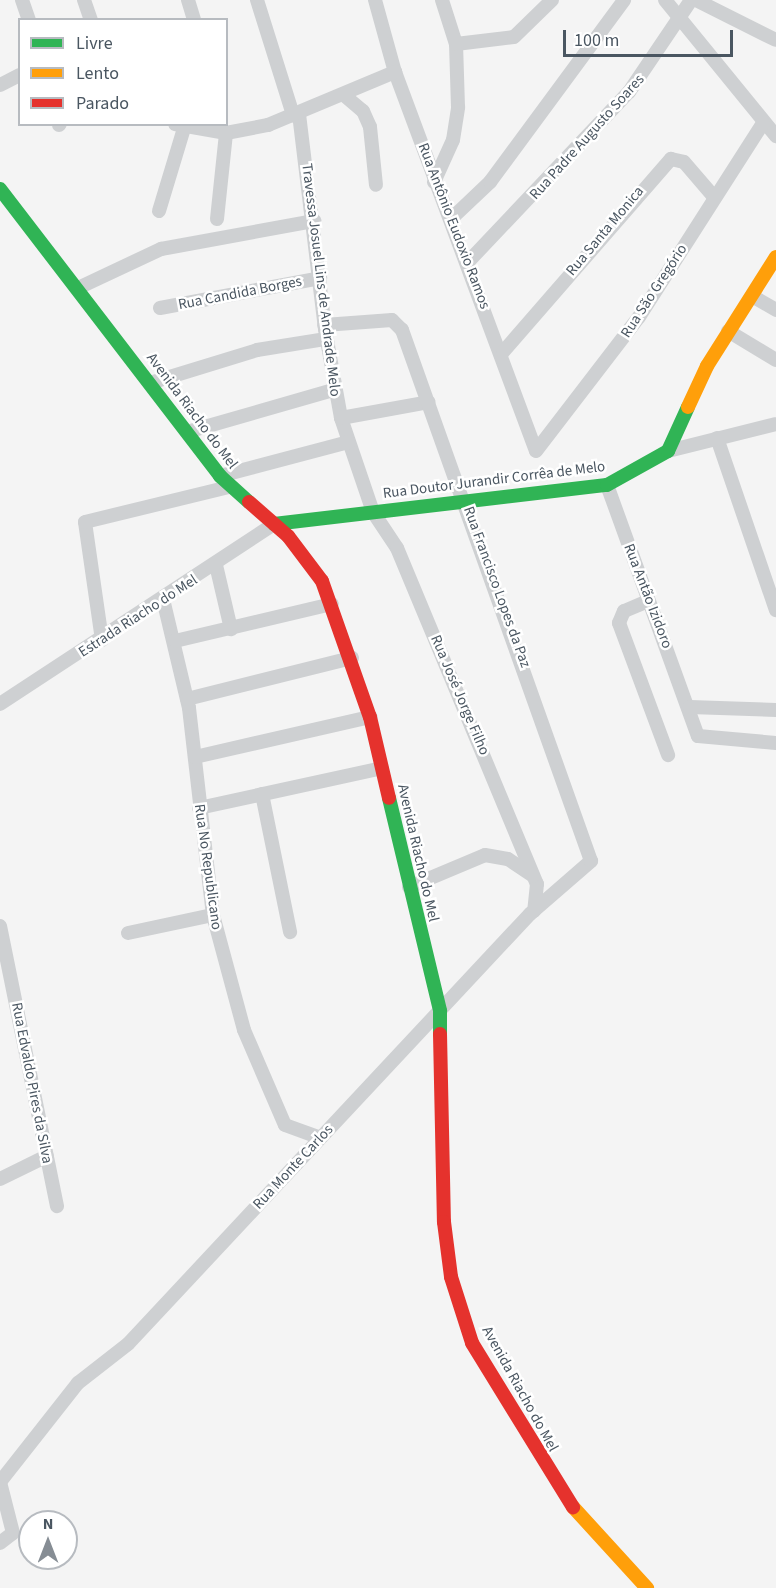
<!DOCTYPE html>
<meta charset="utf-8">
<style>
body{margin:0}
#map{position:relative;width:776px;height:1588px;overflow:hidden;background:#f4f4f4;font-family:"Source Sans 3",sans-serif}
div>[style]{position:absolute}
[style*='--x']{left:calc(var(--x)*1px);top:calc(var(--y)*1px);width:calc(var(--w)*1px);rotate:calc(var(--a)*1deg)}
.street>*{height:14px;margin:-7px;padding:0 7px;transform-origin:7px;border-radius:7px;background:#ced0d2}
.fast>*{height:14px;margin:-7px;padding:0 7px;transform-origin:7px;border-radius:7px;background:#30b455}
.slow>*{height:14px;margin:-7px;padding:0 7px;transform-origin:7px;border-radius:7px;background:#ff9f0a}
.jam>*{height:14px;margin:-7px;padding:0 7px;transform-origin:7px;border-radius:7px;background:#e5322d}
span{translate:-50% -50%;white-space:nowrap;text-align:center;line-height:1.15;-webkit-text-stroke:5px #fff;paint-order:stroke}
.street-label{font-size:15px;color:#4a5661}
.legend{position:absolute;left:18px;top:18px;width:210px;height:108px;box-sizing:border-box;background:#fff;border:2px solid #b7bbc0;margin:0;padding:8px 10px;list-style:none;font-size:18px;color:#4a5661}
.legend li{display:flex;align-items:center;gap:12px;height:30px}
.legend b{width:30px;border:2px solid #b7bbc0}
.north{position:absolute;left:18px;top:1510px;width:60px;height:60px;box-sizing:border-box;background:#fff;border:2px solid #b7bbc0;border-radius:50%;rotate:0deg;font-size:16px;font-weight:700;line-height:24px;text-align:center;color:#4a5661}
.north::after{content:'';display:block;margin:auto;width:21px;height:27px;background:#868d94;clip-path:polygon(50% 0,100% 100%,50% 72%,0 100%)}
.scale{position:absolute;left:563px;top:30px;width:170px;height:27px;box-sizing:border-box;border:3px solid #4a5661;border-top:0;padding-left:8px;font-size:18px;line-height:21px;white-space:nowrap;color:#4a5661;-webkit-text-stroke:4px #fff;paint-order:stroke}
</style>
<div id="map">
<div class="street">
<div style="--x:22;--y:0;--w:21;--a:71"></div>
<div style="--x:84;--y:0;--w:21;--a:71"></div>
<div style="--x:188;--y:0;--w:21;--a:73"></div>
<div style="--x:257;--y:0;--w:121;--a:72.6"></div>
<div style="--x:375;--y:0;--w:75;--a:74.5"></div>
<div style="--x:395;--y:72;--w:404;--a:69.6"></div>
<div style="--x:665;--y:0;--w:176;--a:50.8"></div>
<div style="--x:696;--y:0;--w:89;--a:26.6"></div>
<div style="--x:456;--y:44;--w:58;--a:-6.9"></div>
<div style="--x:514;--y:37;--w:53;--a:-44.2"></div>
<div style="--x:0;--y:85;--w:22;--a:-27"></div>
<div style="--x:345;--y:96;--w:23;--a:40"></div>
<div style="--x:363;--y:111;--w:17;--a:66"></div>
<div style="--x:370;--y:127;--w:58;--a:84.1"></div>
<div style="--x:299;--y:114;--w:217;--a:83.1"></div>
<div style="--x:325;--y:329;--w:90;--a:79.8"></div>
<div style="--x:341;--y:418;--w:99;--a:71.2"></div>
<div style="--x:373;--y:512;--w:43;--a:56.3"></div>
<div style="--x:397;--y:548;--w:364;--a:67.4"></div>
<div style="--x:537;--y:884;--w:27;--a:96"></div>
<div style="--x:175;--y:124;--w:52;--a:10"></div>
<div style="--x:226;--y:133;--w:43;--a:-10.8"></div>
<div style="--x:268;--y:125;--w:138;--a:-22.7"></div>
<div style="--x:59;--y:125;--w:1;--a:-45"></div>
<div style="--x:434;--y:182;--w:46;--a:-65.7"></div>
<div style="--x:453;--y:140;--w:33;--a:-81"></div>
<div style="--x:458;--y:107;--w:63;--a:-91.8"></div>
<div style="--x:456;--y:44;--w:46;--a:-107.7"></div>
<div style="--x:159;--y:211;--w:87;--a:-73.2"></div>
<div style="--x:217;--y:219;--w:86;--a:-84"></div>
<div style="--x:451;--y:219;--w:54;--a:-43.5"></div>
<div style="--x:490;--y:182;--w:226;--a:-53.6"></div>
<div style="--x:468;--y:262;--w:234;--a:-46.6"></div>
<div style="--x:629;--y:92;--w:111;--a:-56"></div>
<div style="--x:78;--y:288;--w:92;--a:-25.2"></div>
<div style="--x:161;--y:249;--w:156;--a:-10.4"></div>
<div style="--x:752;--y:296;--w:28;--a:30"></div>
<div style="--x:160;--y:308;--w:163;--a:-10.6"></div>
<div style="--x:728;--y:331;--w:56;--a:31.1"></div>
<div style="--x:503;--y:352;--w:256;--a:-49"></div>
<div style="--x:671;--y:159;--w:13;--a:13"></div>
<div style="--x:684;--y:162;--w:46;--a:49.4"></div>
<div style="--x:150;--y:383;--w:112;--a:-17.1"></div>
<div style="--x:257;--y:350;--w:70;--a:-9.1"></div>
<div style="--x:341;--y:418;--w:89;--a:-10.3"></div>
<div style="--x:187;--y:432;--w:152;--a:-16"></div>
<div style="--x:717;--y:438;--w:182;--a:71.1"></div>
<div style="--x:536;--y:451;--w:169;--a:-52.5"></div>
<div style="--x:639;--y:317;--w:230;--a:-57.4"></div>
<div style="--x:668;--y:451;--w:111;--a:-14"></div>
<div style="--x:220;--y:476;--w:133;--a:-14.8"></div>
<div style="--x:607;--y:485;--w:267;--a:70.1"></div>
<div style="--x:698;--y:736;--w:78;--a:5.1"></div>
<div style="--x:216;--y:565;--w:66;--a:76.8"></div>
<div style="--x:163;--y:599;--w:112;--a:76.6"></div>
<div style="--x:189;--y:708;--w:208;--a:83.4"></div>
<div style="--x:213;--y:915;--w:119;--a:74.9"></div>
<div style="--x:244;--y:1030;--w:103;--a:66.7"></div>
<div style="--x:285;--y:1125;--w:37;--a:20"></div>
<div style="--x:648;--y:601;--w:26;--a:157"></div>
<div style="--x:624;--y:611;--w:13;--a:113"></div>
<div style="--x:619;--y:623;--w:141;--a:69.6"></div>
<div style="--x:102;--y:640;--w:119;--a:-98.2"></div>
<div style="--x:85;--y:522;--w:148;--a:-13.7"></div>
<div style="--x:175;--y:641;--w:161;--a:-13.3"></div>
<div style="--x:187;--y:699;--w:170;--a:-14"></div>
<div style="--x:0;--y:704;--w:328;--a:-33.3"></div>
<div style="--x:690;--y:707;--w:86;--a:2"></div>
<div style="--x:195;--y:757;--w:180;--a:-12.9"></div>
<div style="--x:262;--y:794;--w:141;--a:78.5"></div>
<div style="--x:199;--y:808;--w:187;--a:-12.3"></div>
<div style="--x:409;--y:887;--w:82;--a:-22.8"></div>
<div style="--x:485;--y:855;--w:23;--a:10"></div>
<div style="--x:508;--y:859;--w:30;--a:34"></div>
<div style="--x:0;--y:926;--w:286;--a:78.5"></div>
<div style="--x:128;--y:933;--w:87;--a:-12"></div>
<div style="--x:0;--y:1179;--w:52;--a:-26.1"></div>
<div style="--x:0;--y:1543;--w:16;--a:-38"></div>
<div style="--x:13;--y:1533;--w:53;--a:-104.3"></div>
<div style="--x:0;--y:1482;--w:126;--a:-51.8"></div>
<div style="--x:78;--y:1383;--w:63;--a:-38"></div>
<div style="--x:128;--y:1344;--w:589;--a:-46.93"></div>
<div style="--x:530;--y:914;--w:81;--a:-41"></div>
<div style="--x:591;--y:861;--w:564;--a:-109.59"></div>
<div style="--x:402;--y:330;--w:14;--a:-135"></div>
<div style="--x:392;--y:320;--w:68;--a:175.8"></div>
</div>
<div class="fast">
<div style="--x:0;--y:189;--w:362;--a:52.5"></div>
<div style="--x:220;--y:476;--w:39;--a:42"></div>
<div style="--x:274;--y:524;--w:335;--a:-6.7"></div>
<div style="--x:607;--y:485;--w:70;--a:-29.1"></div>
<div style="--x:668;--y:451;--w:48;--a:-65.6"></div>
<div style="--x:389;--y:798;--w:219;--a:76.5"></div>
<div style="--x:440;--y:1011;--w:23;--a:90"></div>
</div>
<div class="slow">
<div style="--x:688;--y:407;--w:45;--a:-65.1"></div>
<div style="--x:707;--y:366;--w:129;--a:-57.7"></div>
<div style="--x:573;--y:1507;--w:110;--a:47.6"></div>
</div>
<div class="jam">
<div style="--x:249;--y:502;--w:52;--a:41.1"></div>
<div style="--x:288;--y:536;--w:56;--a:52.9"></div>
<div style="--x:322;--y:581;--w:144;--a:70.6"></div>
<div style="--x:370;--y:717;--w:83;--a:76.8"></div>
<div style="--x:440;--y:1034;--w:188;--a:88.8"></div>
<div style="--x:444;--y:1222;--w:55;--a:82.7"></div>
<div style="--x:451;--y:1277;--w:69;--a:72.3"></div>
<div style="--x:472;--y:1343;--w:193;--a:58.4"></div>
</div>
<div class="street-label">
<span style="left:587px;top:137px;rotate:-48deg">Rua Padre Augusto Soares</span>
<span style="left:454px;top:226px;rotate:69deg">Rua Antônio Eudoxio Ramos</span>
<span style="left:605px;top:231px;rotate:-50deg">Rua Santa Monica</span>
<span style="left:321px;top:280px;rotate:83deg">Travessa Josuel Lins de Andrade Melo</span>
<span style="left:654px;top:291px;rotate:-57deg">Rua São Gregório</span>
<span style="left:240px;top:293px;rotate:-11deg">Rua Candida Borges</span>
<span style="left:192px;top:411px;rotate:53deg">Avenida Riacho do Mel</span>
<span style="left:494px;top:480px;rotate:-7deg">Rua Doutor Jurandir Corrêa de Melo</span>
<span style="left:497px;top:587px;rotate:70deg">Rua Francisco Lopes da Paz</span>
<span style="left:648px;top:596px;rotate:69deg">Rua Antão Izidoro</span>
<span style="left:138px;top:616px;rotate:-33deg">Estrada Riacho do Mel</span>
<span style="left:460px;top:695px;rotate:67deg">Rua José Jorge Filho</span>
<span style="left:418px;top:853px;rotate:77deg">Avenida Riacho do Mel</span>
<span style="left:208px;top:867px;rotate:82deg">Rua No Republicano</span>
<span style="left:32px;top:1083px;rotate:79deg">Rua Edvaldo Pires da Silva</span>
<span style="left:293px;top:1167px;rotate:-47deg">Rua Monte Carlos</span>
<span style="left:520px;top:1389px;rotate:61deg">Avenida Riacho do Mel</span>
</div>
<ul class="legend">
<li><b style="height:8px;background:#30b455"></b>Livre</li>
<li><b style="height:8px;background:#ff9f0a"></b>Lento</li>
<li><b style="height:8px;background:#e5322d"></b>Parado</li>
</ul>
<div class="north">N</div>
<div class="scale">100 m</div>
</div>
